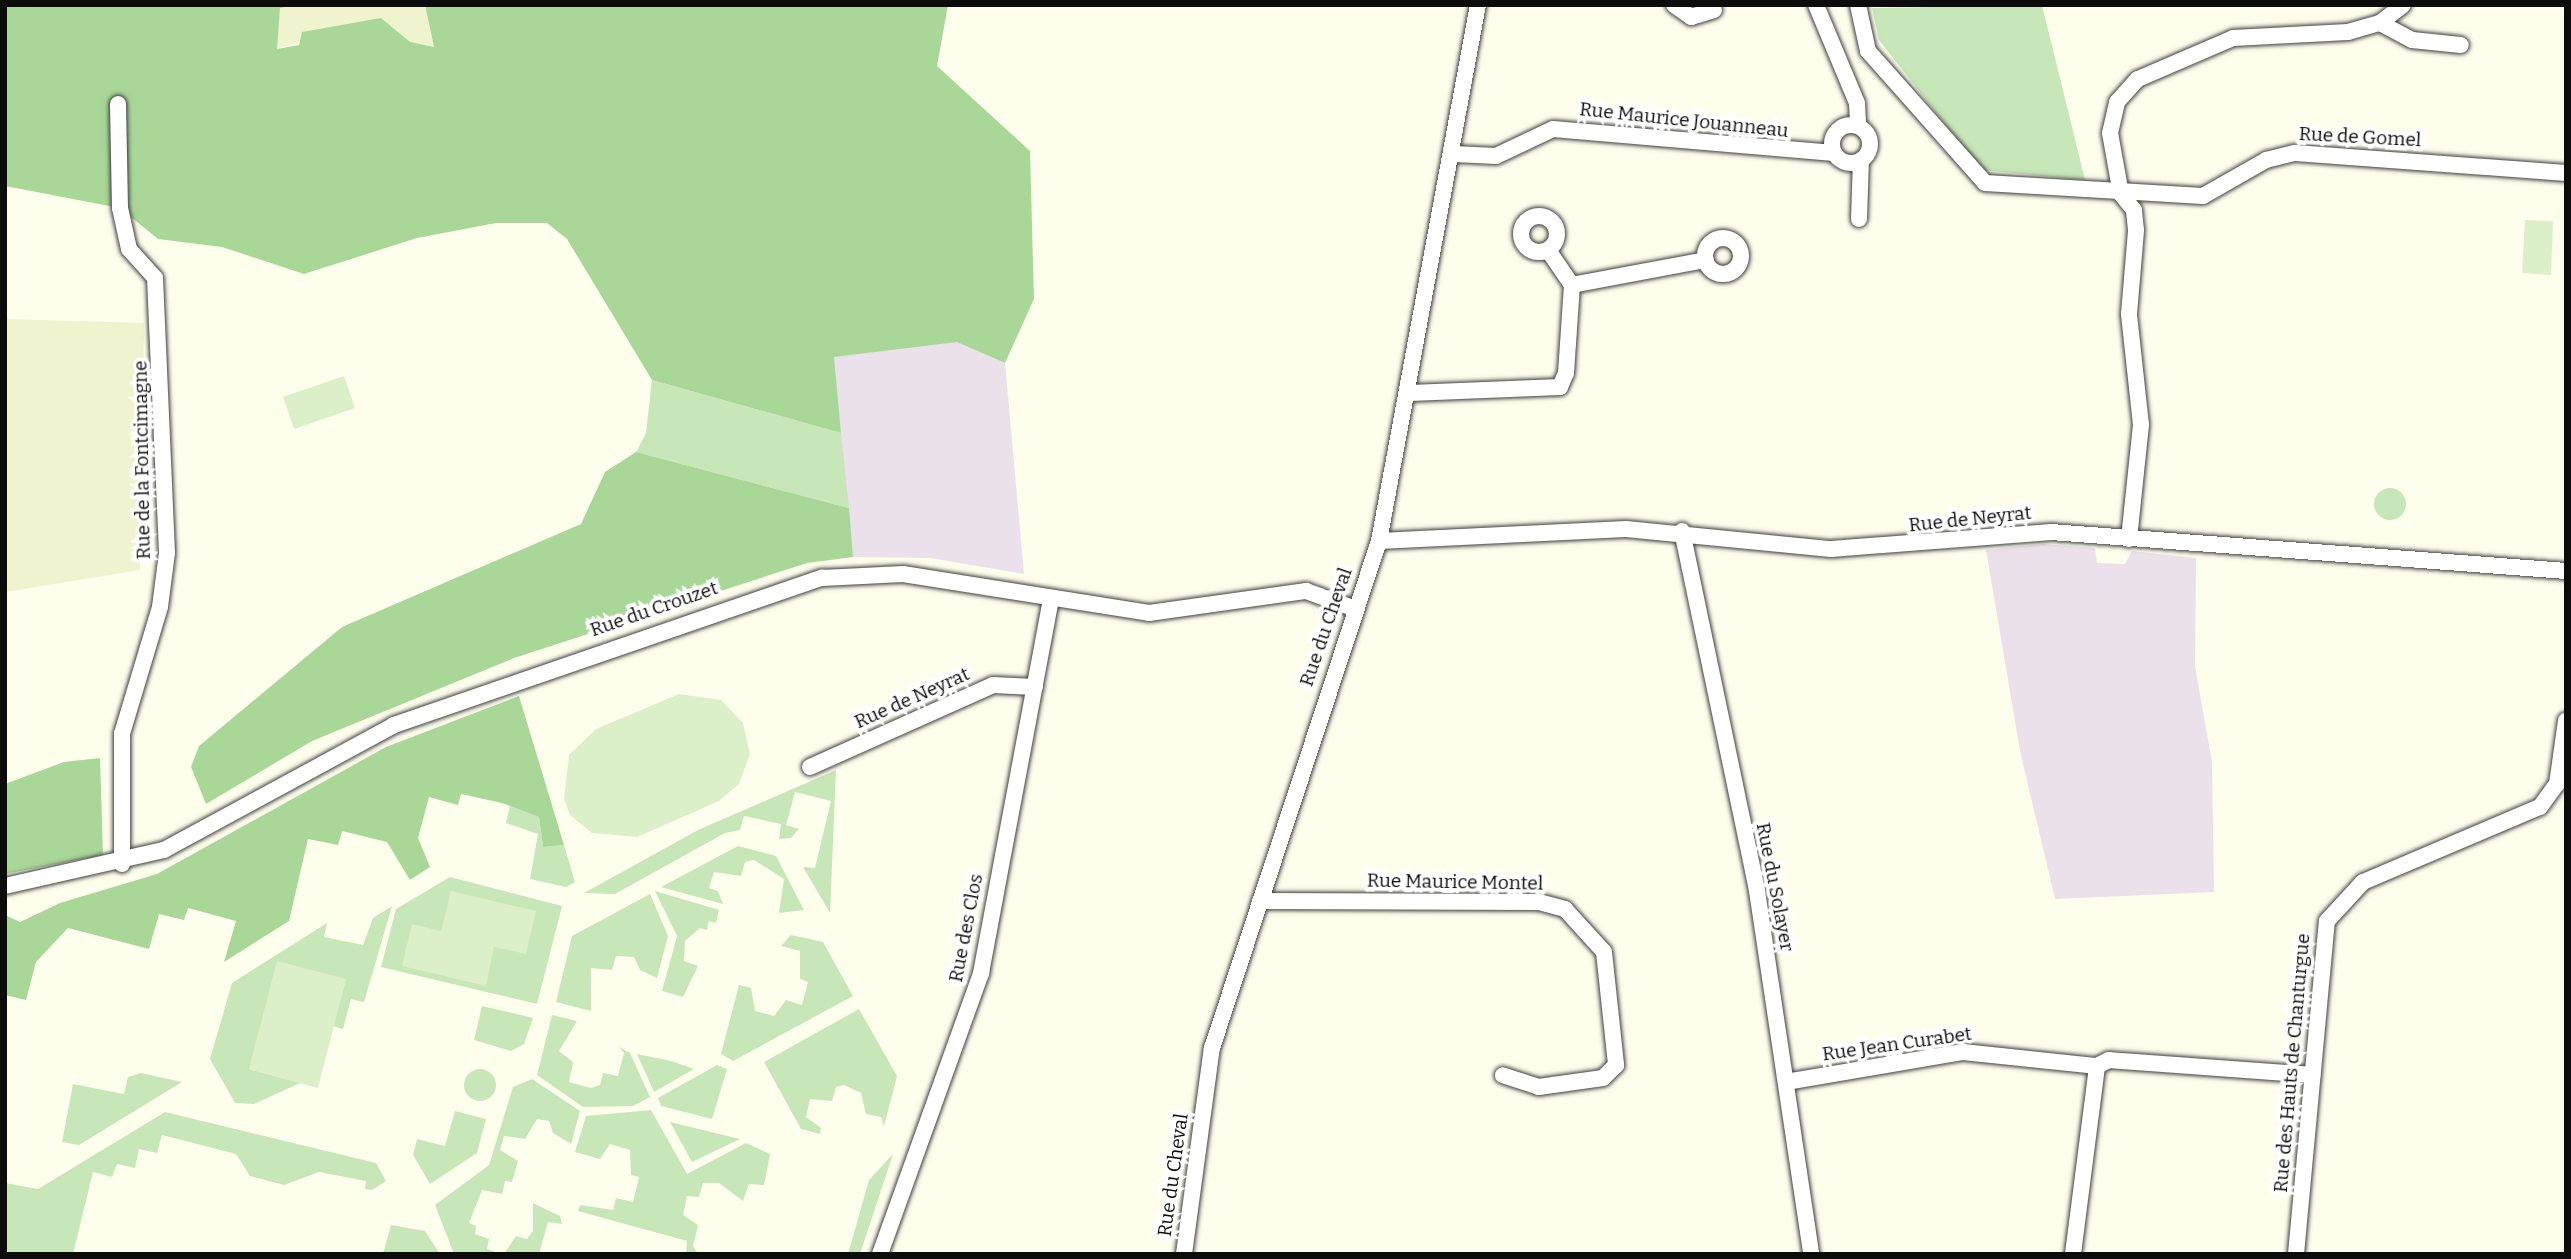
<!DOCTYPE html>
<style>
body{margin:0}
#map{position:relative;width:2571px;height:1259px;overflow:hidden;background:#fefeed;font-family:Bitter,serif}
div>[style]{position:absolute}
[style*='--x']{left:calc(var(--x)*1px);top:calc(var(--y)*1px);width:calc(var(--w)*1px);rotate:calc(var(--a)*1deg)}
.industrial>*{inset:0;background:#ebe1ea}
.farmland>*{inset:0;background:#eff3ce}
.green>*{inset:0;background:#c7e7b8}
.round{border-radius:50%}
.forest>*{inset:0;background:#a8d798}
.pitch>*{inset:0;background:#dbefc9}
.roads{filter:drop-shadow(0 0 2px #3f3f3f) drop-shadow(0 0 2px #3f3f3f)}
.minor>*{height:16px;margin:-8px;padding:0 8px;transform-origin:8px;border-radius:8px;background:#fff}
.minor>.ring{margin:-8px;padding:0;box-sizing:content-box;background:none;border:16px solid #fff;border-radius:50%}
span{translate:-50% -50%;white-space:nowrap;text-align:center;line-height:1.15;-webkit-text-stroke:7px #fff;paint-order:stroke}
.street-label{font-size:19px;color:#0c0c0c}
.frame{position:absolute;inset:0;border:7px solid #0c0c0c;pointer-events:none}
</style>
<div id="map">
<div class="industrial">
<div style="clip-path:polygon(914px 342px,958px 342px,1005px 363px,1024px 574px,930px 558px,853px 557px,833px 357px)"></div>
<div style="clip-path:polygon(2043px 544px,2095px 548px,2097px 563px,2125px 564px,2132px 551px,2196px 558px,2195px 666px,2212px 762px,2214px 892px,2055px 899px,2020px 751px,1986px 550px)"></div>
</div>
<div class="farmland">
<div style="clip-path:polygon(296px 5px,425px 5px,434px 47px,410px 43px,381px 19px,276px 49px,280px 8px)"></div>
<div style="clip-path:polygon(5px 319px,144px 323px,140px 570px,5px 592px)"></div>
</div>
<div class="green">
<div style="clip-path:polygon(2042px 5px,2085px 180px,1981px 170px,1879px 40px,1872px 8px)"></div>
<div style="clip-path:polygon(652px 380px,841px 433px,849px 508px,636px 452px,646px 433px)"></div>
<div class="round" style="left:2374px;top:488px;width:32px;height:32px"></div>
<div style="clip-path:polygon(836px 770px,830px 913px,803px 867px,815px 868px,831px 801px,795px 792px,786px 825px,799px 829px,791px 838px,779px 839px,781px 824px,744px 816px,740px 830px,725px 833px,615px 894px,584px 893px,698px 830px)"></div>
<div style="clip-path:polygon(510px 806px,539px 817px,543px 847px,564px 845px,575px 882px,566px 887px,530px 879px,538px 834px,506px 823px)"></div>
<div style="clip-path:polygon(738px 846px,776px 856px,804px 910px,779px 913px,784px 879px,754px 860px,745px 862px,741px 876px,714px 872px,709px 888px,718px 891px,723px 904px,661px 887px)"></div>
<div style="clip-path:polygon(450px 877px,562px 906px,537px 1004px,381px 967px,396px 909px)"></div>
<div style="clip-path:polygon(655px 891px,719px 910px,716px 923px,709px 921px,707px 930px,700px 928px,685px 941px,684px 961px,698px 966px,683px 997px,662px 991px,677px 936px)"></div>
<div style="clip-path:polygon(650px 894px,668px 936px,657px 978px,640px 970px,634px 957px,616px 956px,612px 970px,591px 968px,591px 1011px,556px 1002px,572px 936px)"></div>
<div style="clip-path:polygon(392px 906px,364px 1002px,351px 999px,343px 1029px,333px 1026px,346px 979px,249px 1069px,300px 1083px,254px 1104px,235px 1103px,210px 1059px,232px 983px,327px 923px,324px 937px,363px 945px,373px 918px)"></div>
<div style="clip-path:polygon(791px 935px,823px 942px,853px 996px,733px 1061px,721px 1054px,739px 985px,751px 988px,755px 1011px,774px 1016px,786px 1000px,802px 1005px,808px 982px,800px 979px,800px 951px,781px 946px)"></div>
<div style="clip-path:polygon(482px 1006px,533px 1018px,524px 1044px,511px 1051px,474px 1040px)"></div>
<div style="clip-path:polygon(859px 1009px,897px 1076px,884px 1126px,881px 1117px,866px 1114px,861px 1093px,844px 1085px,836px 1087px,832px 1101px,810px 1099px,806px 1117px,821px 1128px,820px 1134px,801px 1129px,764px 1062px)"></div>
<div style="clip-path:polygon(552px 1015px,577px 1021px,559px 1051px,573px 1062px,569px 1082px,591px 1088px,600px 1085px,603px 1073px,618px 1076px,624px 1053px,619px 1047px,630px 1053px,650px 1097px,633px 1106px,583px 1107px,537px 1075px)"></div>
<div style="clip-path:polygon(637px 1054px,671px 1061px,694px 1069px,654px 1092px)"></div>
<div style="clip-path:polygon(717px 1065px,727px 1069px,712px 1119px,661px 1106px,658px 1098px)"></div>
<div class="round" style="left:464px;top:1069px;width:32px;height:32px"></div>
<div style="clip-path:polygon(141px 1073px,182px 1082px,79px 1145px,62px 1142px,73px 1084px,124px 1094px,128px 1077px)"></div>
<div style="clip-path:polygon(532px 1079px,580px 1111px,571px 1144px,553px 1133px,549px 1121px,537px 1119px,525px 1139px,504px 1136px,500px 1150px,518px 1161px,512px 1182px,505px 1181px,502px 1194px,482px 1190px,469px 1223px,476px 1226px,475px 1234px,489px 1239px,487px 1249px,502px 1254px,454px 1254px,435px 1205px,489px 1165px,513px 1087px)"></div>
<div style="clip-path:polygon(651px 1110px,687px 1174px,746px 1143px,770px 1154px,764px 1185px,749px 1184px,743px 1201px,719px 1183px,703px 1183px,699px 1197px,687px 1196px,683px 1215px,698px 1225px,693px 1246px,698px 1254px,686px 1254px,687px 1241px,578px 1211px,580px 1205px,613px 1210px,616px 1198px,633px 1202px,639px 1177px,631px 1175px,630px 1150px,610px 1144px,600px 1159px,575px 1152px,586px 1116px)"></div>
<div style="clip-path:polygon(455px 1111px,486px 1119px,477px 1153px,430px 1184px,413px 1155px,417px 1139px,445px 1146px)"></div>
<div style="clip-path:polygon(165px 1112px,376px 1163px,386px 1181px,372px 1190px,365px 1189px,366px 1181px,319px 1172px,284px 1185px,250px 1176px,236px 1154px,162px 1135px,157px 1153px,139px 1149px,135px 1168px,117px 1164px,112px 1177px,93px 1172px,73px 1254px,5px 1254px,5px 1183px,38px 1189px)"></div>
<div style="clip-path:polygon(670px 1122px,740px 1139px,692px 1162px)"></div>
<div style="clip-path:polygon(893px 1154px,860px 1254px,848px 1254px,869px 1180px)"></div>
<div style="clip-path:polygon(533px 1203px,560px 1216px,562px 1224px,548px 1222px,539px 1254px,504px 1254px,516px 1236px,527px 1239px,533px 1231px)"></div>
<div style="clip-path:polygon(391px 1225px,425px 1231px,440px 1254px,383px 1254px)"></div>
</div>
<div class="forest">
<div style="clip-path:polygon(5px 5px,296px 5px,280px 8px,277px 49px,299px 45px,302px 32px,381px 18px,410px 42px,434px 47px,425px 5px,948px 5px,937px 66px,1030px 151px,1034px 299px,1005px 363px,957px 342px,834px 357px,841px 433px,652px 380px,567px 239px,547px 223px,496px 223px,417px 238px,304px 274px,222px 247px,158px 239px,120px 208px,5px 186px)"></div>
<div style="clip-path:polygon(636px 452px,849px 508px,853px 557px,807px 563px,514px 658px,312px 741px,206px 804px,191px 767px,199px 746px,342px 627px,581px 524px,605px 472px)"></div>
<div style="clip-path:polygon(519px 696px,564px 845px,543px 847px,539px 817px,502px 803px,461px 794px,458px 805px,429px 797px,418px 838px,430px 867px,410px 880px,387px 842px,342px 831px,338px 845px,308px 839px,289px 921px,224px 962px,236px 921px,188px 908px,184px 920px,159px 914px,149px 949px,68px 928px,36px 962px,26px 1000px,5px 995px,5px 915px,20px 922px,60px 903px,157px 874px,386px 747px)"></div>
<div style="clip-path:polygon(100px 758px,103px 855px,5px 874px,5px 784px,64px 762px)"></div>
</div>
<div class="pitch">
<div style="clip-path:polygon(2525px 220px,2553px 221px,2551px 275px,2522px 273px)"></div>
<div style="clip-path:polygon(344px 376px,355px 408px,294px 429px,283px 397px)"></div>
<div style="clip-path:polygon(679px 694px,721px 700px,743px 723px,750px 754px,739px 784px,719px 801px,637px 837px,592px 833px,570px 815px,564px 799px,569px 755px,596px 729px)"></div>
<div style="clip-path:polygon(451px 891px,536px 911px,526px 954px,494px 947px,486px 986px,402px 966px,412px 924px,441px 931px)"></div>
<div style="clip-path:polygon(277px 961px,346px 979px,318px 1088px,249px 1069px)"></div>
</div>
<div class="roads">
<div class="minor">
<div style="--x:1674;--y:5;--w:21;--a:35"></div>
<div style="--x:1691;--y:17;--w:24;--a:-17"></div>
<div style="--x:1816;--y:5;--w:106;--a:67.3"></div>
<div style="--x:1857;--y:103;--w:22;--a:87"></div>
<div style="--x:1858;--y:5;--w:47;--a:77.7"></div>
<div style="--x:1868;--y:51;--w:176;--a:48.4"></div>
<div style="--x:1985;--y:183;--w:218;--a:3.4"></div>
<div style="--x:2203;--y:196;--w:73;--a:-29.7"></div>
<div style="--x:2266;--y:160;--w:30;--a:-14"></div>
<div style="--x:2295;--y:153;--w:272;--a:4.2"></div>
<div style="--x:2380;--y:23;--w:36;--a:28"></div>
<div style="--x:2412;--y:40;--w:49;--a:5.8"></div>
<div style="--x:118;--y:104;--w:104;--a:88.9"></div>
<div style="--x:120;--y:208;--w:42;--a:77.6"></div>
<div style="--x:129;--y:249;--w:39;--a:48"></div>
<div style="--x:155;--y:278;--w:275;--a:87.5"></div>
<div style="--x:167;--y:553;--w:54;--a:97.4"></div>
<div style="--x:160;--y:607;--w:133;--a:106.7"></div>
<div style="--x:122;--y:734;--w:130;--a:90"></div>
<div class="ring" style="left:1832px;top:125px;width:22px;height:22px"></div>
<div style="--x:1454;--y:154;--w:42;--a:2.7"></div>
<div style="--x:1496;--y:156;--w:63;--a:-25.3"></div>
<div style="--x:1553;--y:129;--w:282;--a:4.9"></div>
<div class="ring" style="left:1521px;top:216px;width:20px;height:20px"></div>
<div style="--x:1859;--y:219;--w:59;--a:-88.1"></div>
<div class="ring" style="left:1705px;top:238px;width:20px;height:20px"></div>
<div style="--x:1548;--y:250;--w:42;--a:55.6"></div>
<div style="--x:1410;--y:393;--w:150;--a:-2.3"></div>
<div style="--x:1560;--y:387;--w:15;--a:-67"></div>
<div style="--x:1566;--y:373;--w:88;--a:-86.1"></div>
<div style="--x:1572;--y:285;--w:136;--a:-10.6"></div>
<div style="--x:1682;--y:531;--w:368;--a:78.2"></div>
<div style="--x:1757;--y:891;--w:367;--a:81.5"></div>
<div style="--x:2129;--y:539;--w:115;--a:-84"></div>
<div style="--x:2141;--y:425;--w:112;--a:-96.2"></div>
<div style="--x:2129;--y:314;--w:84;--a:-85.2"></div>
<div style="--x:2136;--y:230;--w:20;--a:-96"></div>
<div style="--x:2134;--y:210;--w:21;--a:-129"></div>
<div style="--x:2121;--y:194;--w:62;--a:-100.2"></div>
<div style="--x:2110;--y:133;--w:32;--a:-77"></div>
<div style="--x:2117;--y:102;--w:31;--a:-48"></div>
<div style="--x:2138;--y:79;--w:103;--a:-23.3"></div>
<div style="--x:2233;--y:38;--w:115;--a:-3"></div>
<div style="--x:2348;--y:32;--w:33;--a:-16"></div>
<div style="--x:2380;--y:23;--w:29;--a:-38"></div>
<div style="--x:1379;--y:541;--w:247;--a:-2.8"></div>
<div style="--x:1626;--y:529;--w:206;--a:5.6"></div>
<div style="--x:1831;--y:549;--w:221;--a:-4.4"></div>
<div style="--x:2051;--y:532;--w:516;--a:4.33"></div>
<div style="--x:810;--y:767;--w:201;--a:-24.1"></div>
<div style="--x:993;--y:685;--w:42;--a:2.7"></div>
<div style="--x:5;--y:886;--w:163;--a:-12.8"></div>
<div style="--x:164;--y:850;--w:262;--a:-28.5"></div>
<div style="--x:394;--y:725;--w:453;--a:-19"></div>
<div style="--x:822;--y:578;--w:81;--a:-2.8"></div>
<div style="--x:903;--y:574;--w:249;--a:9"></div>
<div style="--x:1149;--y:613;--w:159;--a:-8"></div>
<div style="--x:1306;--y:591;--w:50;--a:19.9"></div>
<div style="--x:1260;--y:901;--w:279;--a:0.2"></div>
<div style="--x:1539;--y:902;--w:27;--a:15"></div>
<div style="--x:1565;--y:909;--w:58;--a:47.8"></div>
<div style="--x:1604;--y:952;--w:114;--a:83.9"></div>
<div style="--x:1616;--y:1065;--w:18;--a:135"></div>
<div style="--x:1603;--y:1078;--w:65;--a:172"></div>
<div style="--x:1539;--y:1087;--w:38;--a:-162"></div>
<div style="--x:1786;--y:1082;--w:180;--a:-9.6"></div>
<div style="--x:1963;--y:1052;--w:135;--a:6"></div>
<div style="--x:880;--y:1254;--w:299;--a:-70.2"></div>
<div style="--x:981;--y:973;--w:380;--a:-79.4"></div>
<div style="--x:1184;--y:1254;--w:208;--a:-82.3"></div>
<div style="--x:1212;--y:1048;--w:534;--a:-71.77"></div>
<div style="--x:1379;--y:541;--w:545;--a:-79.54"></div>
<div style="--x:2073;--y:1254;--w:190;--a:-82.7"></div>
<div style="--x:2097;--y:1066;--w:13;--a:-27"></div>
<div style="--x:2109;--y:1060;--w:204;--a:4.2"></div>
<div style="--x:2296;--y:1254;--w:334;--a:-84.7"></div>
<div style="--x:2327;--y:921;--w:53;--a:-47.3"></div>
<div style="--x:2363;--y:882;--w:192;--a:-23"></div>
<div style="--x:2540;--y:807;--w:29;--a:-54"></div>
<div style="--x:2557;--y:784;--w:64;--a:-81.9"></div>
</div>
</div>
<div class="street-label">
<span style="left:1684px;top:120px;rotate:6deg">Rue Maurice Jouanneau</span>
<span style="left:2360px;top:137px;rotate:3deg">Rue de Gomel</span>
<span style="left:142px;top:460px;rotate:-91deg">Rue de la Fontcimagne</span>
<span style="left:1970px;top:519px;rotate:-6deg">Rue de Neyrat</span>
<span style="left:654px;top:609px;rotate:-19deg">Rue du Crouzet</span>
<span style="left:1326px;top:627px;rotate:-71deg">Rue du Cheval</span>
<span style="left:912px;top:698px;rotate:-24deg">Rue de Neyrat</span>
<span style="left:1455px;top:882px;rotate:1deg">Rue Maurice Montel</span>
<span style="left:1775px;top:887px;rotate:79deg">Rue du Solayer</span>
<span style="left:966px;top:928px;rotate:-79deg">Rue des Clos</span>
<span style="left:1897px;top:1044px;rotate:-8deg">Rue Jean Curabet</span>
<span style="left:2292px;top:1063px;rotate:-85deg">Rue des Hauts de Chanturgue</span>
<span style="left:1173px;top:1175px;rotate:-82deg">Rue du Cheval</span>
</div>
<div class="frame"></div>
</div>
